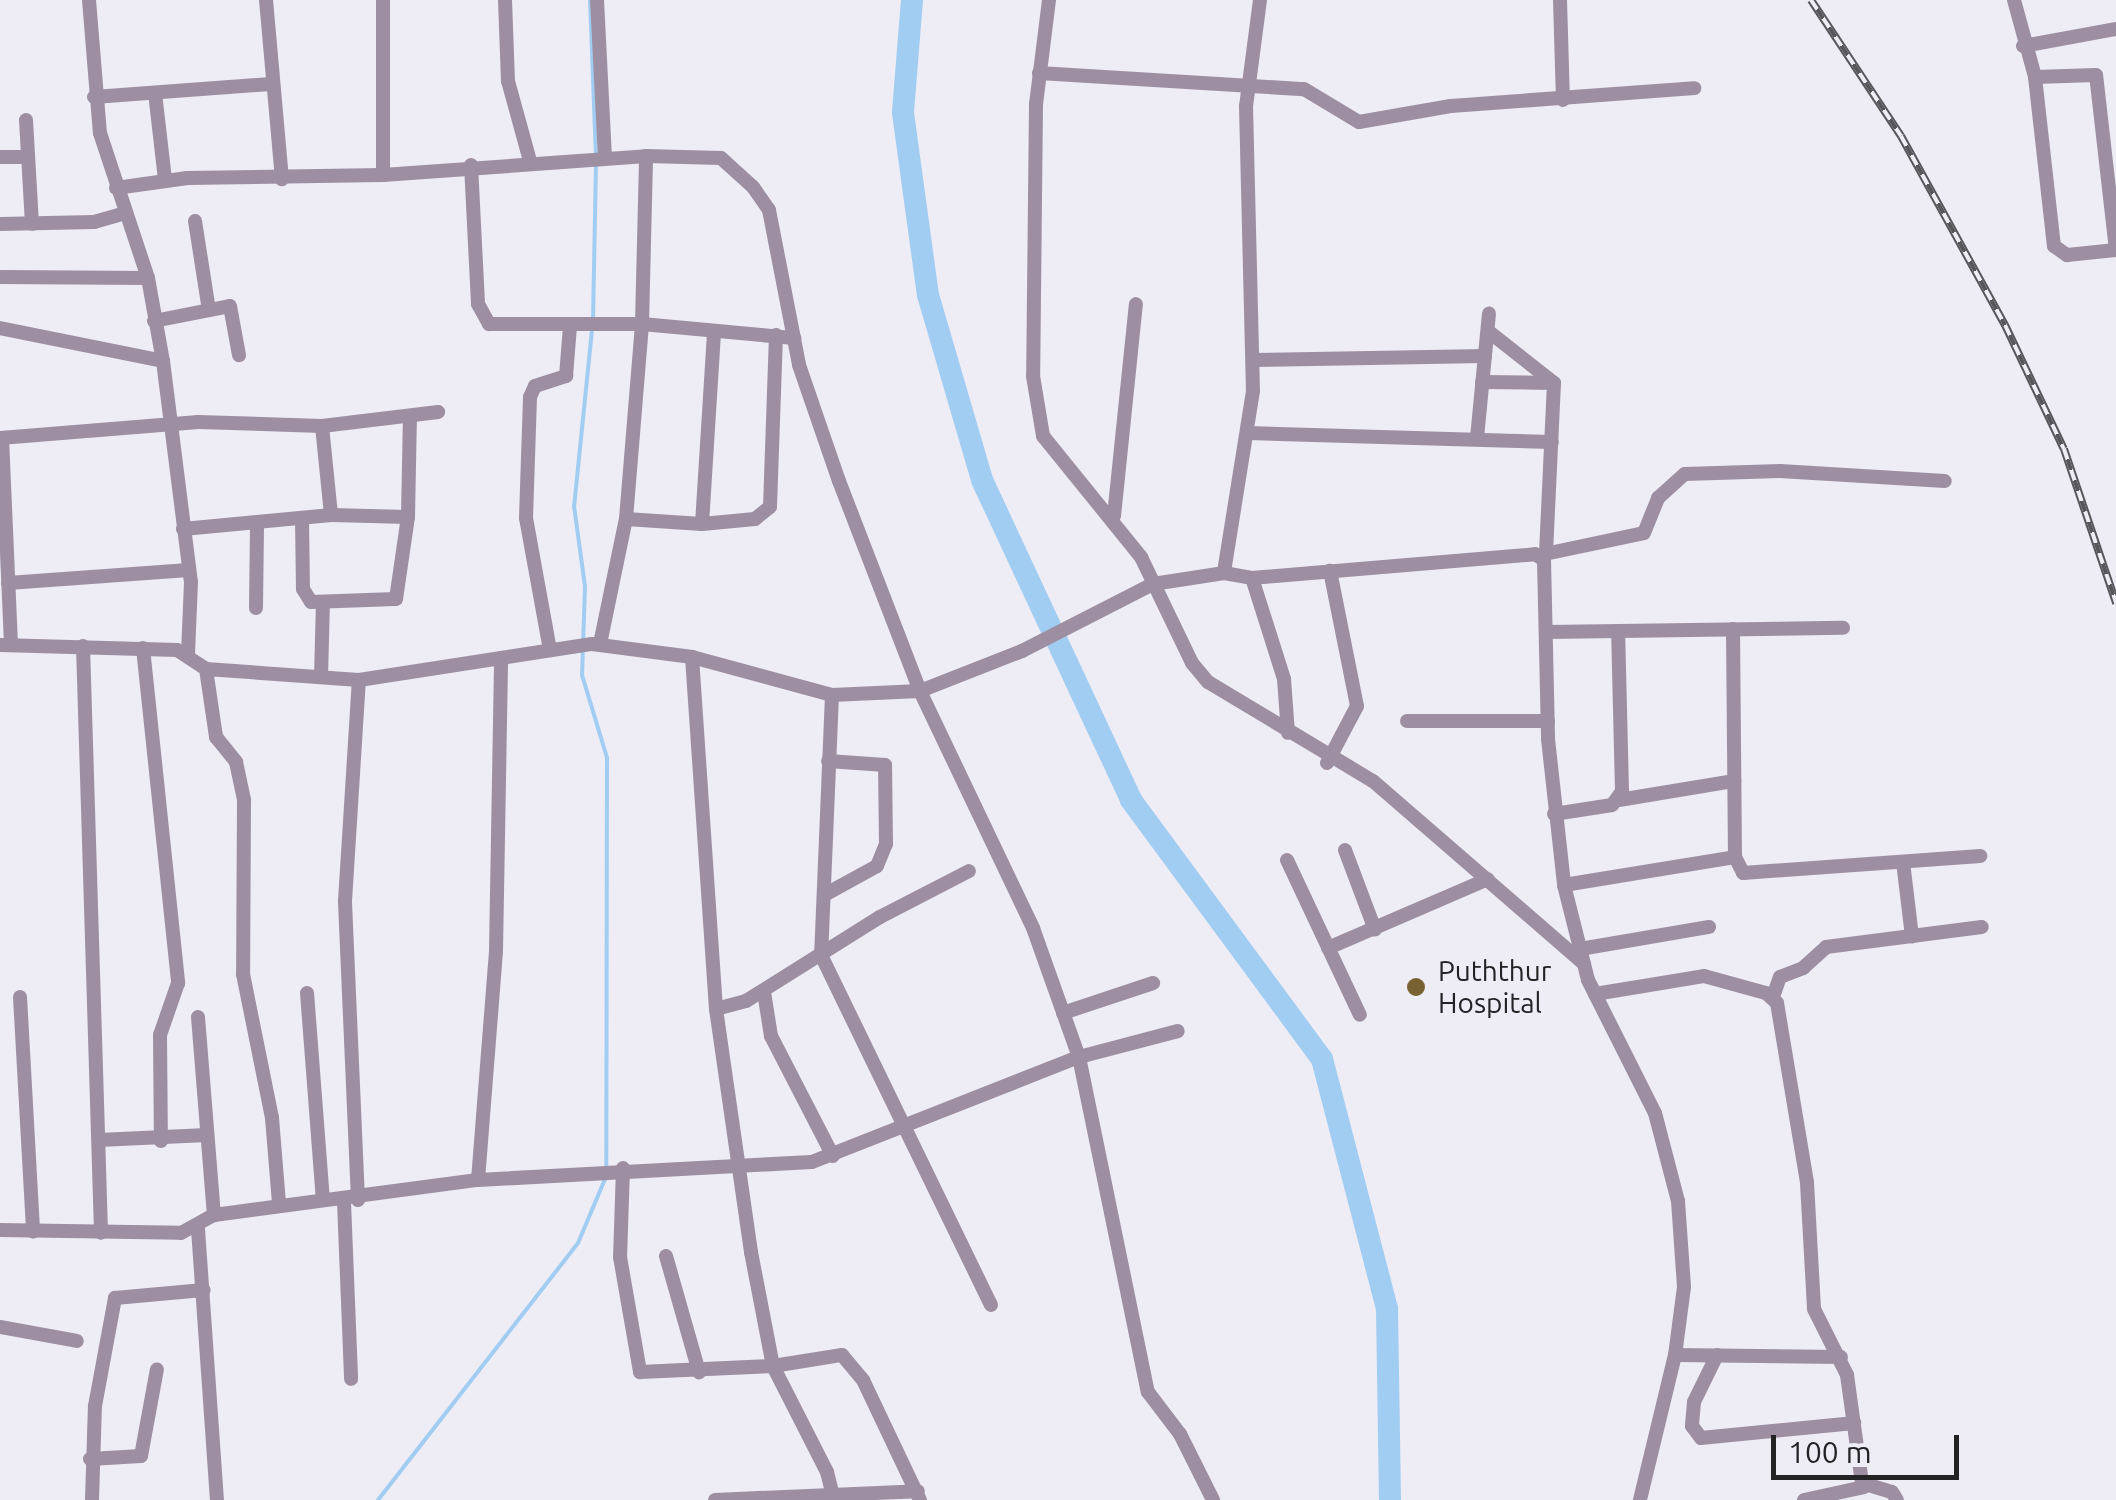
<!DOCTYPE html>
<style>
body{margin:0}
#map{position:relative;width:2116px;height:1500px;overflow:hidden;background:#eeecf4;font-family:Ubuntu,sans-serif}
div>[style]{position:absolute}
[style*='--x']{left:calc(var(--x)*1px);top:calc(var(--y)*1px);width:calc(var(--w)*1px);rotate:calc(var(--a)*1deg)}
.stream>*{height:4px;margin:-2px;padding:0 2px;transform-origin:2px;border-radius:2px;background:#a1cdf3}
.river>*{height:22px;margin:-11px;padding:0 11px;transform-origin:11px;border-radius:11px;background:#a1cdf3}
.minor>*{height:14px;margin:-7px;padding:0 7px;transform-origin:7px;border-radius:7px;background:#9d8fa1}
.rail>*{height:8px;margin-top:-4px;transform-origin:0;background:repeating-linear-gradient(90deg,#eeecf4 0 11px,#57565a 0 22px);box-sizing:border-box;border-block:2px solid #57565a}
.dots>*{width:28px;height:28px;translate:-50% -50%;box-sizing:border-box;border:5px solid #eeecf4;border-radius:50%}
span{translate:-50% -50%;white-space:nowrap;text-align:center;line-height:1.15;-webkit-text-stroke:9px #eeecf4;paint-order:stroke}
.poi-label{font-size:28px;color:#232225}
.left{translate:0 -50%;text-align:left}
.scale{position:absolute;left:1771px;top:1435px;width:188px;height:45px;box-sizing:border-box;border:5px solid #232225;border-top:0;padding-left:12px;font-size:30px;line-height:35px;white-space:nowrap;color:#232225;-webkit-text-stroke:8px #eeecf4;paint-order:stroke}
</style>
<div id="map">
<div class="stream">
<div style="--x:590;--y:0;--w:155;--a:87.8"></div>
<div style="--x:593;--y:320;--w:155;--a:-88.9"></div>
<div style="--x:592;--y:330;--w:177;--a:95.8"></div>
<div style="--x:574;--y:506;--w:81;--a:82.2"></div>
<div style="--x:585;--y:586;--w:89;--a:91.9"></div>
<div style="--x:582;--y:675;--w:87;--a:73.2"></div>
<div style="--x:607;--y:758;--w:412;--a:90.1"></div>
<div style="--x:378;--y:1500;--w:326;--a:-52.1"></div>
<div style="--x:578;--y:1243;--w:69;--a:-67.1"></div>
</div>
<div class="river">
<div style="--x:912;--y:0;--w:113;--a:94.6"></div>
<div style="--x:903;--y:113;--w:184;--a:82.2"></div>
<div style="--x:928;--y:295;--w:193;--a:73.7"></div>
<div style="--x:982;--y:480;--w:353;--a:65"></div>
<div style="--x:1131;--y:800;--w:322;--a:53.6"></div>
<div style="--x:1322;--y:1059;--w:258;--a:75.4"></div>
<div style="--x:1387;--y:1309;--w:191;--a:89.1"></div>
</div>
<div class="minor">
<div style="--x:89;--y:0;--w:133;--a:85.3"></div>
<div style="--x:100;--y:133;--w:153;--a:71.7"></div>
<div style="--x:148;--y:278;--w:84;--a:79.8"></div>
<div style="--x:163;--y:361;--w:223;--a:82.8"></div>
<div style="--x:191;--y:582;--w:73;--a:92.4"></div>
<div style="--x:266;--y:0;--w:180;--a:84.9"></div>
<div style="--x:383;--y:0;--w:175;--a:90"></div>
<div style="--x:505;--y:0;--w:81;--a:87.9"></div>
<div style="--x:508;--y:81;--w:83;--a:74.6"></div>
<div style="--x:597;--y:0;--w:158;--a:87.1"></div>
<div style="--x:1049;--y:0;--w:105;--a:97.1"></div>
<div style="--x:1036;--y:104;--w:272;--a:90.6"></div>
<div style="--x:1033;--y:376;--w:61;--a:80.5"></div>
<div style="--x:1043;--y:436;--w:156;--a:51"></div>
<div style="--x:1141;--y:557;--w:118;--a:64.3"></div>
<div style="--x:1192;--y:663;--w:25;--a:50"></div>
<div style="--x:1208;--y:682;--w:192;--a:31"></div>
<div style="--x:1373;--y:781;--w:279;--a:40.9"></div>
<div style="--x:1260;--y:0;--w:107;--a:97.5"></div>
<div style="--x:1246;--y:106;--w:285;--a:88.6"></div>
<div style="--x:1253;--y:391;--w:184;--a:99.1"></div>
<div style="--x:1224;--y:573;--w:28;--a:10"></div>
<div style="--x:1252;--y:578;--w:284;--a:-4.8"></div>
<div style="--x:1535;--y:554;--w:11;--a:34"></div>
<div style="--x:1544;--y:560;--w:179;--a:88.7"></div>
<div style="--x:1548;--y:739;--w:147;--a:83.7"></div>
<div style="--x:1564;--y:885;--w:98;--a:75.8"></div>
<div style="--x:1588;--y:980;--w:149;--a:63.3"></div>
<div style="--x:1655;--y:1113;--w:91;--a:75.4"></div>
<div style="--x:1678;--y:1201;--w:86;--a:86"></div>
<div style="--x:1684;--y:1287;--w:69;--a:97.5"></div>
<div style="--x:1675;--y:1355;--w:149;--a:103.6"></div>
<div style="--x:1560;--y:0;--w:100;--a:88.3"></div>
<div style="--x:2014;--y:0;--w:80;--a:74.7"></div>
<div style="--x:2035;--y:77;--w:170;--a:83.6"></div>
<div style="--x:2054;--y:246;--w:16;--a:35"></div>
<div style="--x:2067;--y:255;--w:49;--a:-5.8"></div>
<div style="--x:2116;--y:250;--w:176;--a:-96.5"></div>
<div style="--x:2096;--y:75;--w:61;--a:178.1"></div>
<div style="--x:2023;--y:46;--w:95;--a:-10.4"></div>
<div style="--x:1039;--y:73;--w:265;--a:3.5"></div>
<div style="--x:1304;--y:89;--w:64;--a:31"></div>
<div style="--x:1359;--y:122;--w:93;--a:-9.9"></div>
<div style="--x:1451;--y:106;--w:244;--a:-4.2"></div>
<div style="--x:155;--y:93;--w:88;--a:83.4"></div>
<div style="--x:94;--y:97;--w:177;--a:-4.2"></div>
<div style="--x:26;--y:120;--w:104;--a:86.7"></div>
<div style="--x:0;--y:157;--w:28;--a:0"></div>
<div style="--x:471;--y:165;--w:139;--a:87.1"></div>
<div style="--x:478;--y:304;--w:23;--a:61"></div>
<div style="--x:489;--y:324;--w:153;--a:0"></div>
<div style="--x:642;--y:324;--w:153;--a:5.3"></div>
<div style="--x:116;--y:188;--w:72;--a:-8"></div>
<div style="--x:187;--y:178;--w:196;--a:-0.9"></div>
<div style="--x:383;--y:175;--w:264;--a:-4.1"></div>
<div style="--x:646;--y:156;--w:75;--a:1.5"></div>
<div style="--x:721;--y:158;--w:43;--a:42.2"></div>
<div style="--x:753;--y:187;--w:28;--a:55"></div>
<div style="--x:769;--y:210;--w:158;--a:79"></div>
<div style="--x:799;--y:365;--w:123;--a:71"></div>
<div style="--x:839;--y:481;--w:225;--a:68.9"></div>
<div style="--x:920;--y:691;--w:263;--a:64.5"></div>
<div style="--x:1033;--y:928;--w:137;--a:70.4"></div>
<div style="--x:1079;--y:1057;--w:342;--a:78.4"></div>
<div style="--x:1148;--y:1392;--w:53;--a:52.7"></div>
<div style="--x:1180;--y:1434;--w:74;--a:63.4"></div>
<div style="--x:195;--y:221;--w:90;--a:81.1"></div>
<div style="--x:0;--y:224;--w:94;--a:-1.2"></div>
<div style="--x:94;--y:222;--w:32;--a:-16"></div>
<div style="--x:0;--y:277;--w:148;--a:0.4"></div>
<div style="--x:154;--y:321;--w:77;--a:-11.2"></div>
<div style="--x:230;--y:306;--w:50;--a:79.6"></div>
<div style="--x:0;--y:328;--w:166;--a:11.4"></div>
<div style="--x:1488;--y:331;--w:84;--a:38.2"></div>
<div style="--x:1554;--y:383;--w:171;--a:92.7"></div>
<div style="--x:1253;--y:360;--w:232;--a:-1"></div>
<div style="--x:1482;--y:382;--w:72;--a:0.8"></div>
<div style="--x:322;--y:426;--w:89;--a:84.2"></div>
<div style="--x:1248;--y:433;--w:304;--a:1.7"></div>
<div style="--x:0;--y:438;--w:199;--a:-4.6"></div>
<div style="--x:198;--y:422;--w:124;--a:1.8"></div>
<div style="--x:322;--y:426;--w:117;--a:-6.9"></div>
<div style="--x:2;--y:438;--w:207;--a:87.5"></div>
<div style="--x:1477;--y:438;--w:125;--a:-84.5"></div>
<div style="--x:1114;--y:516;--w:213;--a:-84.1"></div>
<div style="--x:302;--y:518;--w:71;--a:89.2"></div>
<div style="--x:303;--y:589;--w:15;--a:58"></div>
<div style="--x:311;--y:602;--w:85;--a:-2"></div>
<div style="--x:396;--y:599;--w:83;--a:-81.7"></div>
<div style="--x:408;--y:517;--w:101;--a:-88.9"></div>
<div style="--x:626;--y:519;--w:76;--a:3.8"></div>
<div style="--x:702;--y:524;--w:53;--a:-5.4"></div>
<div style="--x:755;--y:519;--w:19;--a:-39"></div>
<div style="--x:770;--y:507;--w:172;--a:-88"></div>
<div style="--x:702;--y:524;--w:190;--a:-86.4"></div>
<div style="--x:183;--y:529;--w:149;--a:-5.4"></div>
<div style="--x:331;--y:515;--w:77;--a:1.5"></div>
<div style="--x:1540;--y:555;--w:106;--a:-11.9"></div>
<div style="--x:1644;--y:533;--w:38;--a:-68"></div>
<div style="--x:1658;--y:498;--w:36;--a:-42"></div>
<div style="--x:1685;--y:474;--w:95;--a:-1.8"></div>
<div style="--x:1780;--y:471;--w:165;--a:3.5"></div>
<div style="--x:1252;--y:578;--w:106;--a:72.4"></div>
<div style="--x:1284;--y:679;--w:54;--a:85.8"></div>
<div style="--x:8;--y:583;--w:181;--a:-4.1"></div>
<div style="--x:256;--y:608;--w:86;--a:-89.3"></div>
<div style="--x:1733;--y:629;--w:228;--a:89.5"></div>
<div style="--x:1735;--y:857;--w:18;--a:63"></div>
<div style="--x:1743;--y:873;--w:238;--a:-4.1"></div>
<div style="--x:1547;--y:632;--w:296;--a:-0.8"></div>
<div style="--x:600;--y:644;--w:128;--a:-78.3"></div>
<div style="--x:626;--y:519;--w:196;--a:-85.3"></div>
<div style="--x:642;--y:324;--w:168;--a:-88.6"></div>
<div style="--x:0;--y:645;--w:177;--a:1.6"></div>
<div style="--x:177;--y:650;--w:35;--a:33"></div>
<div style="--x:206;--y:669;--w:153;--a:4.1"></div>
<div style="--x:359;--y:680;--w:236;--a:-8.8"></div>
<div style="--x:592;--y:644;--w:101;--a:7.4"></div>
<div style="--x:692;--y:657;--w:353;--a:86.1"></div>
<div style="--x:716;--y:1009;--w:246;--a:81.8"></div>
<div style="--x:751;--y:1252;--w:116;--a:79.1"></div>
<div style="--x:773;--y:1366;--w:119;--a:63"></div>
<div style="--x:827;--y:1472;--w:29;--a:76"></div>
<div style="--x:83;--y:646;--w:587;--a:88.24"></div>
<div style="--x:143;--y:648;--w:337;--a:84"></div>
<div style="--x:178;--y:983;--w:55;--a:109.1"></div>
<div style="--x:160;--y:1035;--w:106;--a:89.5"></div>
<div style="--x:550;--y:650;--w:134;--a:-100.3"></div>
<div style="--x:526;--y:518;--w:121;--a:-88.1"></div>
<div style="--x:530;--y:397;--w:12;--a:-66"></div>
<div style="--x:535;--y:386;--w:33;--a:-18"></div>
<div style="--x:566;--y:376;--w:50;--a:-85.4"></div>
<div style="--x:692;--y:657;--w:145;--a:15.2"></div>
<div style="--x:832;--y:695;--w:88;--a:-2.6"></div>
<div style="--x:920;--y:691;--w:110;--a:-21.4"></div>
<div style="--x:1022;--y:651;--w:147;--a:-27.1"></div>
<div style="--x:1153;--y:584;--w:72;--a:-8.8"></div>
<div style="--x:206;--y:669;--w:69;--a:81.6"></div>
<div style="--x:216;--y:737;--w:32;--a:51"></div>
<div style="--x:236;--y:762;--w:39;--a:78"></div>
<div style="--x:244;--y:800;--w:174;--a:90.3"></div>
<div style="--x:243;--y:974;--w:147;--a:78.6"></div>
<div style="--x:272;--y:1118;--w:86;--a:85.3"></div>
<div style="--x:321;--y:677;--w:74;--a:-88.5"></div>
<div style="--x:832;--y:695;--w:260;--a:92.4"></div>
<div style="--x:821;--y:955;--w:389;--a:64.1"></div>
<div style="--x:1407;--y:721;--w:141;--a:0"></div>
<div style="--x:1327;--y:763;--w:64;--a:-62.2"></div>
<div style="--x:1357;--y:706;--w:138;--a:-101.3"></div>
<div style="--x:1619;--y:800;--w:117;--a:-9.4"></div>
<div style="--x:1554;--y:814;--w:59;--a:-8.8"></div>
<div style="--x:1612;--y:805;--w:17;--a:-54"></div>
<div style="--x:1622;--y:791;--w:160;--a:-91.4"></div>
<div style="--x:1345;--y:850;--w:85;--a:69.4"></div>
<div style="--x:1287;--y:860;--w:171;--a:64.8"></div>
<div style="--x:1903;--y:862;--w:75;--a:83.1"></div>
<div style="--x:1564;--y:885;--w:173;--a:-9.3"></div>
<div style="--x:826;--y:894;--w:58;--a:-28.8"></div>
<div style="--x:877;--y:866;--w:24;--a:-68"></div>
<div style="--x:886;--y:844;--w:79;--a:-90.7"></div>
<div style="--x:885;--y:765;--w:57;--a:-176"></div>
<div style="--x:1328;--y:948;--w:174;--a:-23.3"></div>
<div style="--x:1580;--y:949;--w:131;--a:-9.7"></div>
<div style="--x:764;--y:992;--w:45;--a:81"></div>
<div style="--x:771;--y:1036;--w:135;--a:62.7"></div>
<div style="--x:307;--y:993;--w:207;--a:85.6"></div>
<div style="--x:1595;--y:994;--w:110;--a:-9.4"></div>
<div style="--x:1704;--y:976;--w:64;--a:15.3"></div>
<div style="--x:1766;--y:993;--w:15;--a:42"></div>
<div style="--x:1777;--y:1003;--w:182;--a:80.5"></div>
<div style="--x:1807;--y:1183;--w:126;--a:86.8"></div>
<div style="--x:1814;--y:1309;--w:74;--a:63.4"></div>
<div style="--x:1847;--y:1375;--w:109;--a:82.1"></div>
<div style="--x:1862;--y:1483;--w:31;--a:17"></div>
<div style="--x:1892;--y:1492;--w:9;--a:58"></div>
<div style="--x:20;--y:997;--w:235;--a:86.8"></div>
<div style="--x:1773;--y:997;--w:21;--a:-71"></div>
<div style="--x:1780;--y:977;--w:25;--a:-21"></div>
<div style="--x:1803;--y:968;--w:31;--a:-42"></div>
<div style="--x:1826;--y:947;--w:157;--a:-7.3"></div>
<div style="--x:716;--y:1009;--w:31;--a:-15"></div>
<div style="--x:746;--y:1001;--w:158;--a:-32.1"></div>
<div style="--x:880;--y:917;--w:100;--a:-27.3"></div>
<div style="--x:1063;--y:1013;--w:95;--a:-18.4"></div>
<div style="--x:198;--y:1017;--w:199;--a:85.4"></div>
<div style="--x:99;--y:1140;--w:108;--a:-2.7"></div>
<div style="--x:623;--y:1168;--w:89;--a:91.9"></div>
<div style="--x:620;--y:1257;--w:117;--a:80.1"></div>
<div style="--x:640;--y:1372;--w:133;--a:-2.6"></div>
<div style="--x:773;--y:1366;--w:70;--a:-9.1"></div>
<div style="--x:842;--y:1355;--w:33;--a:50"></div>
<div style="--x:863;--y:1380;--w:133;--a:64.6"></div>
<div style="--x:478;--y:1180;--w:230;--a:-85.5"></div>
<div style="--x:496;--y:951;--w:293;--a:-89"></div>
<div style="--x:358;--y:1200;--w:299;--a:-92.5"></div>
<div style="--x:345;--y:901;--w:221;--a:-86.4"></div>
<div style="--x:344;--y:1202;--w:177;--a:87.7"></div>
<div style="--x:198;--y:1229;--w:272;--a:86"></div>
<div style="--x:0;--y:1230;--w:181;--a:0.9"></div>
<div style="--x:181;--y:1233;--w:38;--a:-29"></div>
<div style="--x:214;--y:1215;--w:266;--a:-7.6"></div>
<div style="--x:478;--y:1180;--w:334;--a:-3.1"></div>
<div style="--x:812;--y:1162;--w:287;--a:-21.5"></div>
<div style="--x:1079;--y:1057;--w:102;--a:-14.7"></div>
<div style="--x:666;--y:1256;--w:121;--a:74.1"></div>
<div style="--x:0;--y:1327;--w:78;--a:10.3"></div>
<div style="--x:1675;--y:1355;--w:166;--a:0.7"></div>
<div style="--x:1717;--y:1355;--w:52;--a:116.1"></div>
<div style="--x:1694;--y:1402;--w:24;--a:95"></div>
<div style="--x:1692;--y:1426;--w:15;--a:53"></div>
<div style="--x:1701;--y:1438;--w:154;--a:-5.6"></div>
<div style="--x:90;--y:1459;--w:51;--a:-3.4"></div>
<div style="--x:141;--y:1456;--w:88;--a:-79.6"></div>
<div style="--x:92;--y:1500;--w:94;--a:-88.2"></div>
<div style="--x:95;--y:1406;--w:110;--a:-79.5"></div>
<div style="--x:115;--y:1298;--w:89;--a:-5.1"></div>
<div style="--x:715;--y:1500;--w:203;--a:-2.5"></div>
<div style="--x:1804;--y:1500;--w:61;--a:-12.2"></div>
</div>
<div class="rail">
<div style="--x:1811;--y:0;--w:163;--a:56.5"></div>
<div style="--x:1901;--y:136;--w:216;--a:61.2"></div>
<div style="--x:2005;--y:325;--w:137;--a:64.6"></div>
<div style="--x:2064;--y:449;--w:163;--a:71.3"></div>
</div>
<div class="dots">
<div style="left:1416px;top:987px;background:#796232"></div>
</div>
<div class="poi-label">
<span class="left" style="left:1438px;top:987px">Puththur<br>Hospital</span>
</div>
<div class="scale">100 m</div>
</div>
